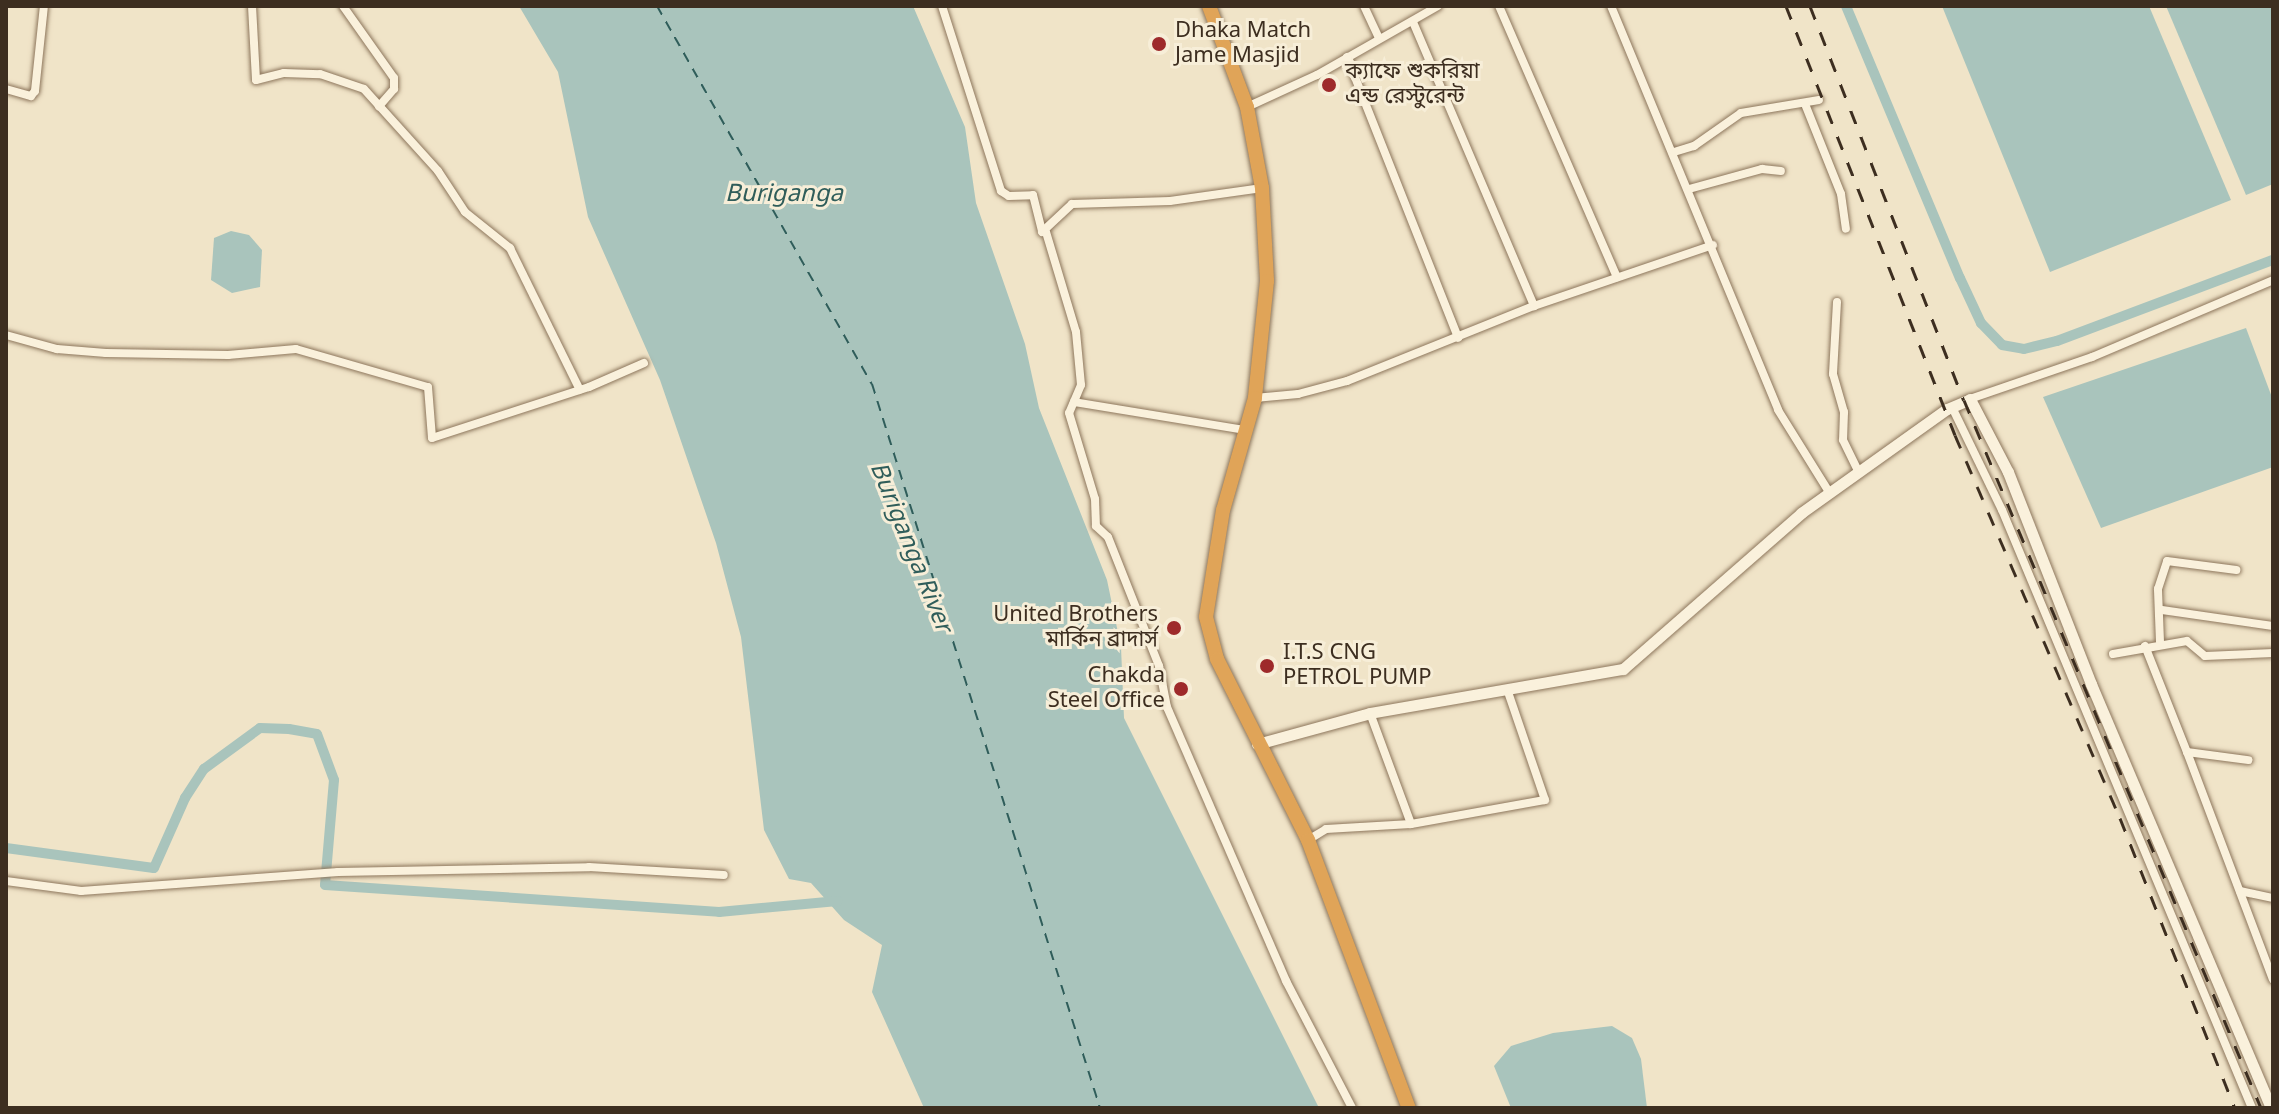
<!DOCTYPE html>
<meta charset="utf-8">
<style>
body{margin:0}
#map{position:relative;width:2279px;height:1114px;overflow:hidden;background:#f0e4c8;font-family:Georgia,"Noto Sans Bengali",serif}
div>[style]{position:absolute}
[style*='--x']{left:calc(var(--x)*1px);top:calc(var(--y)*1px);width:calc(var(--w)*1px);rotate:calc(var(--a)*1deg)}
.water>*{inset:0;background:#a9c4bc}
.canal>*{height:10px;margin:-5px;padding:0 5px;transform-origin:5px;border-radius:5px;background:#a9c4bc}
.ferry>*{height:2px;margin-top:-1px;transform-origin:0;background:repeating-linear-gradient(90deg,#2f5d5a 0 10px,transparent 0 18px)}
.roads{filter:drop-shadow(0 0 2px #8d765c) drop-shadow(0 0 2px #8d765c)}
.street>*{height:8px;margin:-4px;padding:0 4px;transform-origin:4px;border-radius:4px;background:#faf1dc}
.secondary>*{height:11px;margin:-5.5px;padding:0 5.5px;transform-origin:5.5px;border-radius:5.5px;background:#faf1dc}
.highway>*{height:14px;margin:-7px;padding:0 7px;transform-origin:7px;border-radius:7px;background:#e0a458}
.rail>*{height:3px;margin-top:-1.5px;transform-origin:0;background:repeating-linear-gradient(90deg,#3d2e20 0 14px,transparent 0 28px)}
.dots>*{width:22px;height:22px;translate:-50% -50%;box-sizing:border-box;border:4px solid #f7eed8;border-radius:50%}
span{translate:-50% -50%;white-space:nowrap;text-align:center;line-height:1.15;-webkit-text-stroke:6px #f7eed8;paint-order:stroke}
.poi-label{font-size:22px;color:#3d2e20}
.left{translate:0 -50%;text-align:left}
.right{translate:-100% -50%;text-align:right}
.water-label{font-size:24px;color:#2f5d5a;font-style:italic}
.frame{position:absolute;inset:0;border:8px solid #3d2e20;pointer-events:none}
</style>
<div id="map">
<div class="water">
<div style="clip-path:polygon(519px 6px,913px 6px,965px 127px,976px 203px,1025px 344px,1039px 408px,1107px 580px,1121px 647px,1124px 718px,1319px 1108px,924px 1108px,872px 992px,882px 945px,844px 920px,811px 883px,789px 879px,764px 830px,741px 637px,716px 543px,660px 380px,588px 217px,558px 72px)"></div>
<div style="clip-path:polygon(1942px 6px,2149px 6px,2231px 200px,2050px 272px)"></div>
<div style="clip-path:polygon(2166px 6px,2273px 6px,2273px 184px,2246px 195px)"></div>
<div style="clip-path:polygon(231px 231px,249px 235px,262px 250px,260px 287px,232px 293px,211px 280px,214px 238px)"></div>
<div style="clip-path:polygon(2246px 328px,2273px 400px,2273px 467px,2101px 528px,2043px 397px)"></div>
<div style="clip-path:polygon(1612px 1026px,1632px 1038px,1641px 1059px,1647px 1108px,1511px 1108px,1494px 1066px,1511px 1046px,1553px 1033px)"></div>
</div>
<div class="canal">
<div style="--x:1846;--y:6;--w:295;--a:67.3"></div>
<div style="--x:1960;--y:278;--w:50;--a:65"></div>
<div style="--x:1981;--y:323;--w:30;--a:46"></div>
<div style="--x:2002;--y:345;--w:22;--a:10"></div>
<div style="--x:2024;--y:349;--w:34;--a:-14"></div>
<div style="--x:2057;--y:341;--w:231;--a:-20.6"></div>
<div style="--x:6;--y:848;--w:149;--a:7.7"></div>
<div style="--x:154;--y:868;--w:77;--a:-66.1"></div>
<div style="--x:185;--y:798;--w:35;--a:-57"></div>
<div style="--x:204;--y:769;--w:69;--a:-36.2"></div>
<div style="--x:260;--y:728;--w:29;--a:2"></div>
<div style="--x:289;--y:729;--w:28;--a:10"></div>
<div style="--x:317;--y:734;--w:49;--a:69.7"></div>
<div style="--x:334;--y:780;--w:105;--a:94.9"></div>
<div style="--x:325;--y:885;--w:395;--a:3.9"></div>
<div style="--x:719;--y:912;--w:119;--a:-5.3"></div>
</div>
<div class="ferry">
<div style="--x:657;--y:6;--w:435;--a:60.4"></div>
<div style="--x:872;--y:384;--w:759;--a:72.52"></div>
</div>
<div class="roads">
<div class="street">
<div style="--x:252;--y:6;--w:74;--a:86.9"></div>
<div style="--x:256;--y:80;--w:29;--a:-14"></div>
<div style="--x:284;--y:73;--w:36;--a:2"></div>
<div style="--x:320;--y:74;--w:46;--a:18.8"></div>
<div style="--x:364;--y:89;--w:110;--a:47.9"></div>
<div style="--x:438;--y:171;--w:49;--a:56.6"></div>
<div style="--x:465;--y:212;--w:58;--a:38.7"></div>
<div style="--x:510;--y:248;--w:158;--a:63.8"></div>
<div style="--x:343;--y:6;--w:88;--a:54.7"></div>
<div style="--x:394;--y:78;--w:11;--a:90"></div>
<div style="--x:394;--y:89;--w:23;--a:131"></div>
<div style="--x:942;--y:6;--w:194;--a:72.3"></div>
<div style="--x:1001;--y:191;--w:9;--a:32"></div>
<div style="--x:1009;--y:196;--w:24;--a:-2"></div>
<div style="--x:1033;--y:195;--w:38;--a:76"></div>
<div style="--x:1042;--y:232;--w:41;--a:-43"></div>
<div style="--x:1072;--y:204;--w:98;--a:-1.8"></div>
<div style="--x:1170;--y:201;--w:93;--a:-8"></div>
<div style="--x:1364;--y:6;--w:35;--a:65"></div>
<div style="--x:1499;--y:6;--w:296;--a:66.5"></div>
<div style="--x:1611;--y:6;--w:437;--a:67.5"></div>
<div style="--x:1778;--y:410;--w:97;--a:58.1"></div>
<div style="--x:1413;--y:22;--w:309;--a:66.9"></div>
<div style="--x:1347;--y:57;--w:302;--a:68.4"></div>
<div style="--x:6;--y:89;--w:26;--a:16"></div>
<div style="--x:31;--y:96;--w:6;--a:-51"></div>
<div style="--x:35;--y:91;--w:85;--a:-84"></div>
<div style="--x:1805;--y:104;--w:97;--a:68.2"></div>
<div style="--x:1841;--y:194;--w:35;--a:82"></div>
<div style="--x:1247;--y:107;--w:77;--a:-24.6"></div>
<div style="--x:1317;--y:75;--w:139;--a:-29.7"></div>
<div style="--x:1674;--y:152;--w:21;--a:-17"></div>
<div style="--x:1694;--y:146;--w:57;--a:-35.1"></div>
<div style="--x:1741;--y:113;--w:79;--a:-9.5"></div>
<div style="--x:1689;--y:189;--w:76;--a:-15.3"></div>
<div style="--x:1762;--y:169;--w:19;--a:6"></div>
<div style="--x:1046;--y:232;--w:104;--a:73.3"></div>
<div style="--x:1076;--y:332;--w:53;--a:84.6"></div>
<div style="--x:1081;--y:385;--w:30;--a:113"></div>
<div style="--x:1069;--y:413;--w:90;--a:73.2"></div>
<div style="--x:1095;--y:499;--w:27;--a:88"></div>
<div style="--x:1096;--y:526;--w:16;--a:43"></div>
<div style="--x:1108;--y:537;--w:139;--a:68.4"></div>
<div style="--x:1159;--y:666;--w:42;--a:79"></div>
<div style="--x:1167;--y:707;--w:299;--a:66.5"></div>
<div style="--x:1286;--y:981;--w:143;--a:62.5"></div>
<div style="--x:1837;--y:302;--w:72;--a:93.2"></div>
<div style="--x:1833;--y:374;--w:40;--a:74"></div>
<div style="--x:1844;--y:412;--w:28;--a:92"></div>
<div style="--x:1843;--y:440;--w:37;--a:64"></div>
<div style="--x:6;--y:335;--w:53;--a:15.4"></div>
<div style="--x:57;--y:349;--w:49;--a:4.7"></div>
<div style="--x:106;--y:353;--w:122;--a:0.9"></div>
<div style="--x:228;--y:355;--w:68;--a:-5"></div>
<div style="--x:296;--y:349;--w:137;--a:16.1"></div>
<div style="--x:428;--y:387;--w:51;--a:85.5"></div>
<div style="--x:432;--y:438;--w:165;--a:-18"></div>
<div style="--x:589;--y:387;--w:60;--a:-23.6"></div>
<div style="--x:1255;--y:398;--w:43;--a:-5.3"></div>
<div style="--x:1298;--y:394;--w:51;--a:-14.9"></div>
<div style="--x:1347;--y:381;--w:201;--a:-21.9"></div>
<div style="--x:1534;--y:306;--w:189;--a:-18.8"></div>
<div style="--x:1970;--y:399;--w:129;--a:-19"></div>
<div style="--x:2092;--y:357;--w:197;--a:-23"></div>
<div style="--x:1074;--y:402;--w:173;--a:9.3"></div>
<div style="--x:1952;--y:407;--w:114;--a:64.1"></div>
<div style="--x:2002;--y:510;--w:648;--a:67.31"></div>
<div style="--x:2162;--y:610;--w:112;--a:8.2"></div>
<div style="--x:2160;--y:642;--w:53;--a:-92.2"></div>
<div style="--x:2158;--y:589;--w:29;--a:-72"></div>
<div style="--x:2167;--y:561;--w:70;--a:7.4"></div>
<div style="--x:2145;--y:646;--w:114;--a:68.4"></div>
<div style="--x:2187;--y:752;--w:62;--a:7.5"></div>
<div style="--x:2113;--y:654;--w:75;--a:-10"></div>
<div style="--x:2187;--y:641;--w:23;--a:40"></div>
<div style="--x:2205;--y:656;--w:68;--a:-2.5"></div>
<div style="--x:1370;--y:713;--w:118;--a:69.7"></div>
<div style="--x:2187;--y:752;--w:243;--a:69.3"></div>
<div style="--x:1308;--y:840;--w:21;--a:-31"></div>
<div style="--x:1326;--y:829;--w:85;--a:-3.4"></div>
<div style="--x:1411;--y:824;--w:136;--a:-10.2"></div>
<div style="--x:1545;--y:800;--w:117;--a:-108.9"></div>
<div style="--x:6;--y:881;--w:76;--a:7.6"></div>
<div style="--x:81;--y:891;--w:258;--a:-4.2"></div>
<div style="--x:338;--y:872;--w:251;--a:-1.1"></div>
<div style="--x:589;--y:867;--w:135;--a:3.4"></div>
<div style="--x:2240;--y:891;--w:34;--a:12"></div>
</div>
<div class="secondary">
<div style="--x:1257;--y:744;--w:117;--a:-15.3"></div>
<div style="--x:1370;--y:713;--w:257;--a:-9.9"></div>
<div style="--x:1623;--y:669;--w:237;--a:-41.2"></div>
<div style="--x:1801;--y:513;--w:179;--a:-35.5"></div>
<div style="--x:1947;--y:409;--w:25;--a:-23"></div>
<div style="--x:1970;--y:399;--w:82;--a:62.5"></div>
<div style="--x:2008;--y:472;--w:228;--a:68.6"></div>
<div style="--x:2091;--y:684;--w:461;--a:67"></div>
</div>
<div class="highway">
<div style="--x:1209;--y:6;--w:108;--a:69.4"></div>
<div style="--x:1247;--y:107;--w:82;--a:79.5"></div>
<div style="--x:1262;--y:188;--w:93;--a:86.9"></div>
<div style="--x:1267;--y:281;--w:118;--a:95.9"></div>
<div style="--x:1255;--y:398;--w:116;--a:105.9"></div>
<div style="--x:1223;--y:510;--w:108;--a:99"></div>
<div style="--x:1206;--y:617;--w:43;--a:75.3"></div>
<div style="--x:1217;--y:659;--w:203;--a:63.3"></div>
<div style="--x:1308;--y:840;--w:286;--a:69.4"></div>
</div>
</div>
<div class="rail">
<div style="--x:1786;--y:6;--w:461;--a:68.5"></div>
<div style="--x:1955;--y:435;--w:417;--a:66.7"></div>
<div style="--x:2120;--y:818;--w:312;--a:68.4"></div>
<div style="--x:1810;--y:6;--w:423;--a:68.7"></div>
<div style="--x:1964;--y:400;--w:768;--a:67.24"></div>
</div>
<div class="dots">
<div style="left:1159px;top:44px;background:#9e2a2b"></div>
<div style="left:1329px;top:85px;background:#9e2a2b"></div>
<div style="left:1174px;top:628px;background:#9e2a2b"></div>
<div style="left:1267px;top:666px;background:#9e2a2b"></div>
<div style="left:1181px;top:689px;background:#9e2a2b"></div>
</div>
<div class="poi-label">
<span class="left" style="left:1175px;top:44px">Dhaka Match<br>Jame Masjid</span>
<span class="left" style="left:1345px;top:85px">ক্যাফে শুকরিয়া<br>এন্ড রেস্টুরেন্ট</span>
<span class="right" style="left:1158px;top:628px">United Brothers<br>মার্কিন ব্রাদার্স</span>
<span class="left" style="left:1283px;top:666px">I.T.S CNG<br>PETROL PUMP</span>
<span class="right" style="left:1165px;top:689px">Chakda<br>Steel Office</span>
</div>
<div class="water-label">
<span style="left:784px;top:196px">Buriganga</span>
<span style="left:909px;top:548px;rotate:68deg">Buriganga River</span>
</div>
<div class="frame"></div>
</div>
